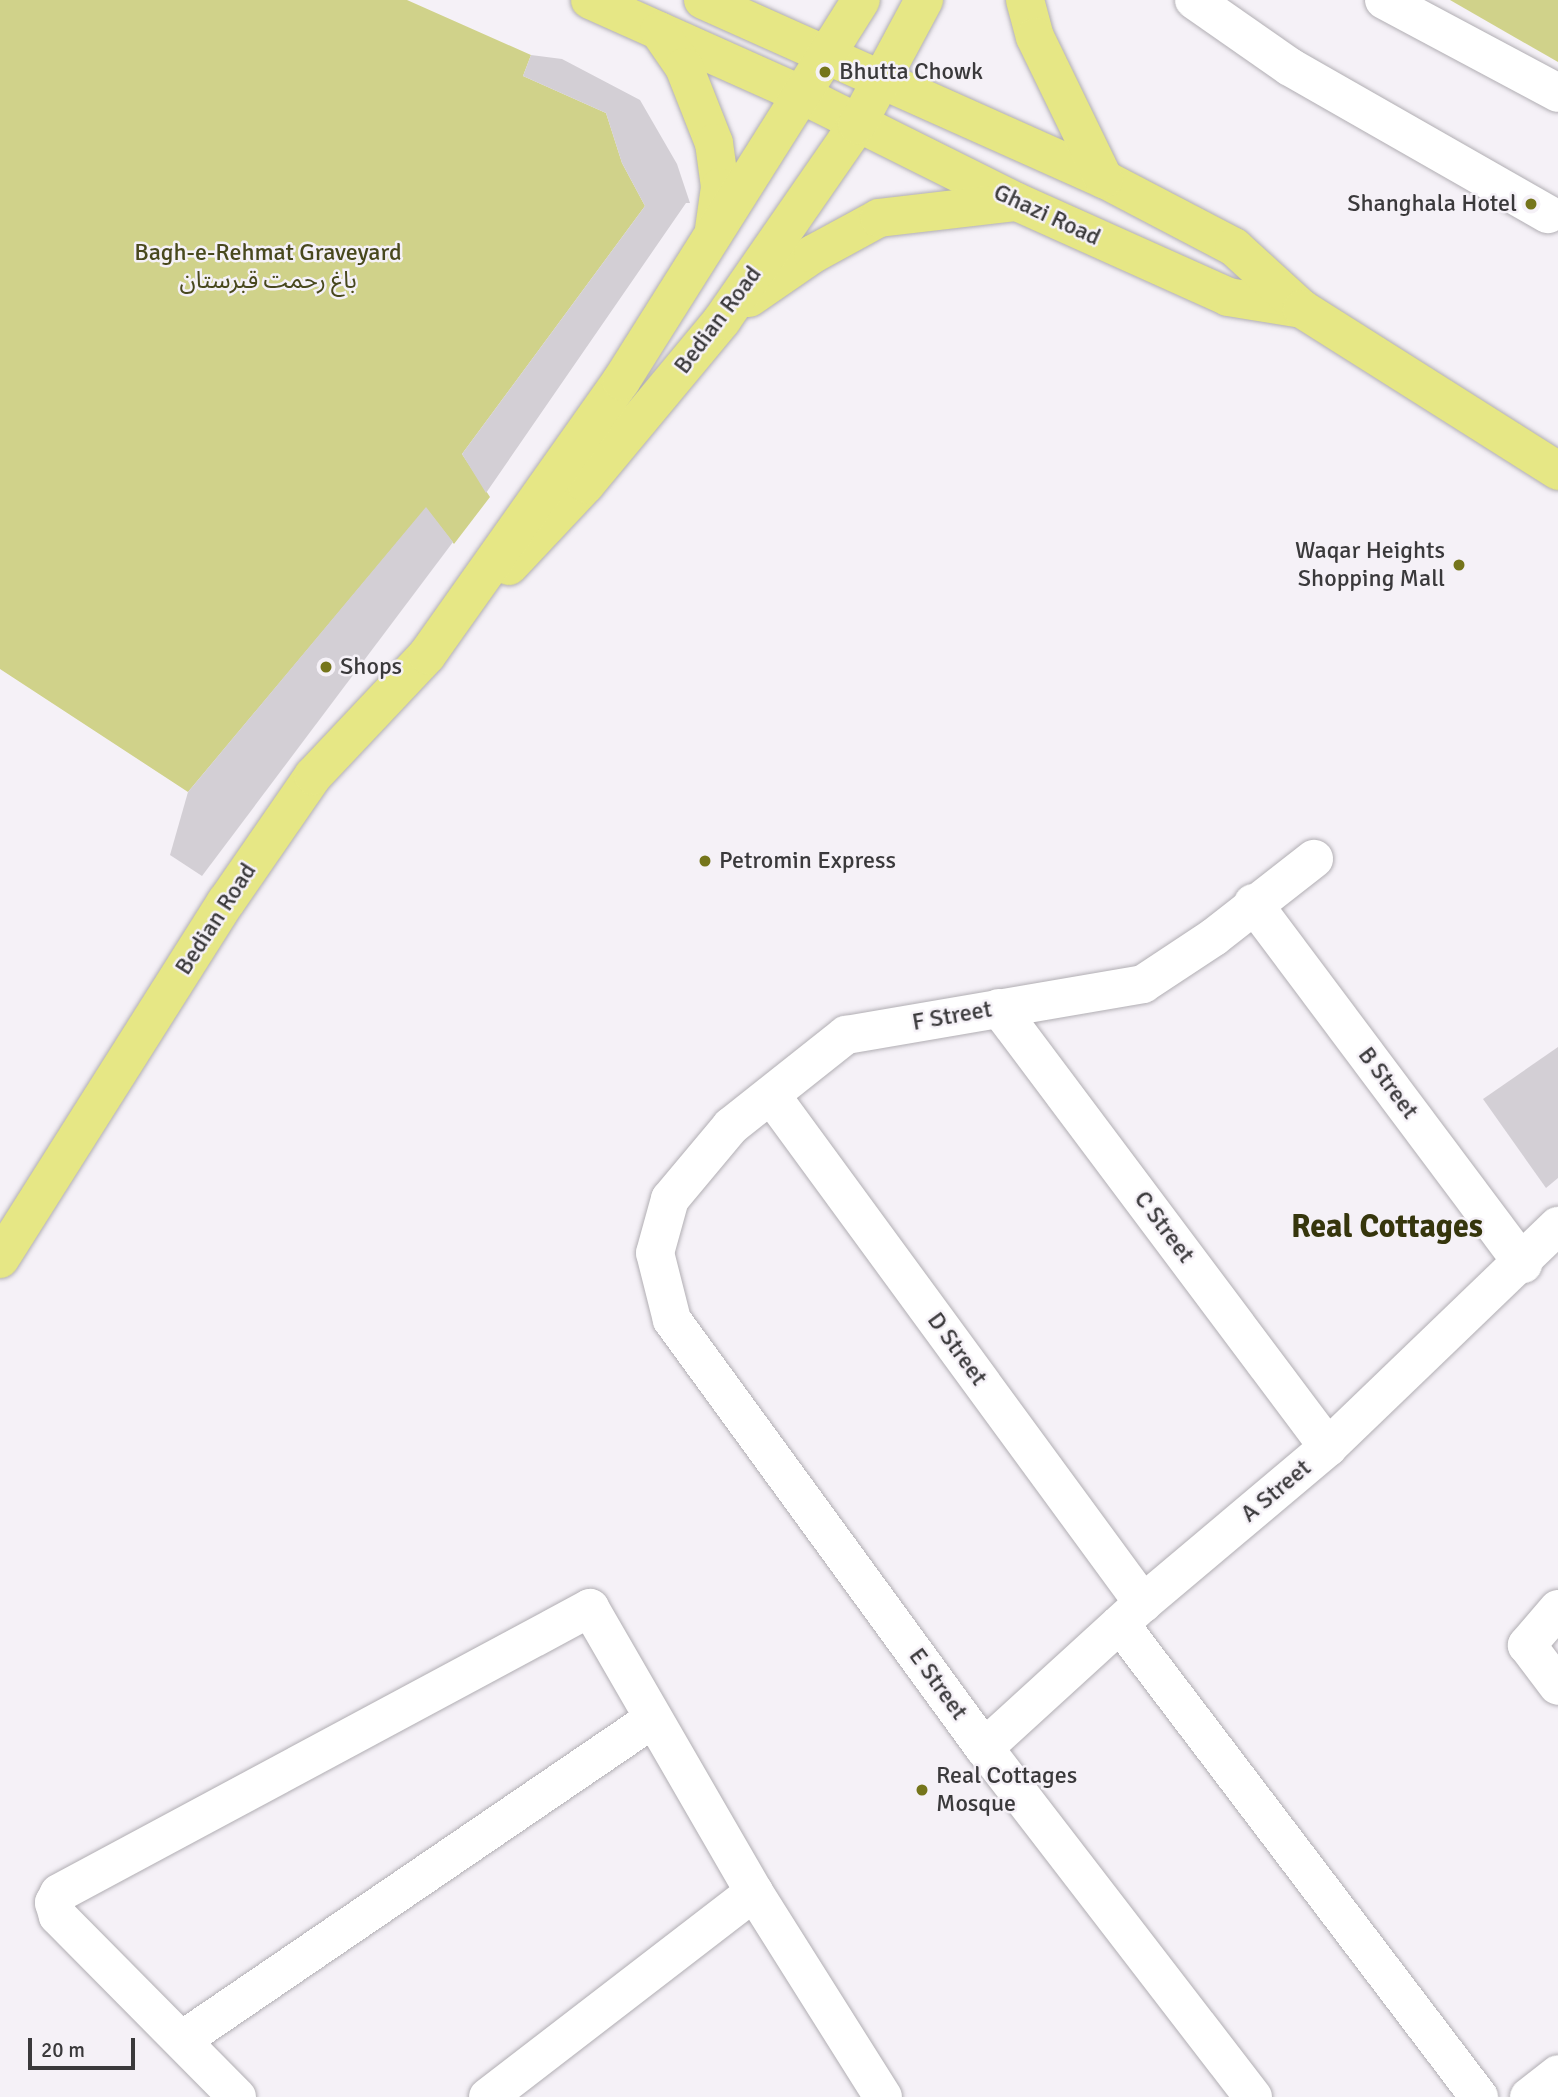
<!DOCTYPE html>
<meta charset="utf-8">
<style>
body{margin:0}
#map{position:relative;width:1558px;height:2097px;overflow:hidden;background:#f5f1f7;font-family:Signika,"Noto Sans Arabic",sans-serif}
div>[style]{position:absolute}
[style*='--x']{left:calc(var(--x)*1px);top:calc(var(--y)*1px);width:calc(var(--w)*1px);rotate:calc(var(--a)*1deg)}
.green>*{inset:0;background:#d0d28a}
.building>*{inset:0;background:#d3cfd5}
.roads{filter:drop-shadow(0 0 2px #b1aeb3) drop-shadow(0 0 2px #b1aeb3)}
.minor>*{height:38px;margin:-19px;padding:0 19px;transform-origin:19px;border-radius:19px;background:#fff}
.major>*{height:38px;margin:-19px;padding:0 19px;transform-origin:19px;border-radius:19px;background:#e6e785}
.dots>*{width:19px;height:19px;translate:-50% -50%;box-sizing:border-box;border:4px solid #f5f1f7;border-radius:50%}
span{translate:-50% -50%;white-space:nowrap;text-align:center;line-height:1.15;-webkit-text-stroke:5px #f5f1f7;paint-order:stroke}
.poi-label{font-size:24px;color:#3a393b}
.left{translate:0 -50%;text-align:left}
.right{translate:-100% -50%;text-align:right}
.street-label{font-size:24px;color:#3a393b}
.park-label{font-size:24px;color:#48481d}
.district-label{font-size:32px;color:#36360d;font-weight:700}
.scale{position:absolute;left:28px;top:2038px;width:107px;height:32px;box-sizing:border-box;border:4px solid #3a393b;border-top:0;padding-left:9px;font-size:21px;line-height:24px;white-space:nowrap;color:#3a393b;-webkit-text-stroke:5px #f5f1f7;paint-order:stroke}
</style>
<div id="map">
<div class="green">
<div style="clip-path:polygon(0 0,407px 0,531px 55px,523px 76px,606px 113px,622px 163px,645px 206px,462px 454px,490px 497px,454px 544px,426px 508px,188px 792px,0 669px)"></div>
<div style="clip-path:polygon(1450px 0,1558px 0,1558px 62px)"></div>
</div>
<div class="building">
<div style="clip-path:polygon(531px 55px,562px 59px,640px 100px,677px 164px,690px 203px,686px 203px,486px 493px,462px 454px,645px 206px,622px 163px,606px 113px,523px 76px)"></div>
<div style="clip-path:polygon(426px 507px,453px 542px,202px 876px,170px 855px,188px 792px)"></div>
<div style="clip-path:polygon(1558px 1047px,1558px 1178px,1546px 1188px,1483px 1099px)"></div>
</div>
<div class="roads">
<div class="minor">
<div style="--x:1194;--y:0;--w:117;--a:34.9"></div>
<div style="--x:1290;--y:67;--w:297;--a:29.7"></div>
<div style="--x:1384;--y:0;--w:197;--a:28.1"></div>
<div style="--x:1253;--y:903;--w:451;--a:53.2"></div>
<div style="--x:999;--y:1008;--w:549;--a:53.15"></div>
<div style="--x:771;--y:1095;--w:630;--a:53.79"></div>
<div style="--x:1558;--y:1609;--w:48;--a:130.7"></div>
<div style="--x:1527;--y:1645;--w:51;--a:52.9"></div>
<div style="--x:1120;--y:1624;--w:594;--a:52.8"></div>
<div style="--x:984;--y:1748;--w:215;--a:-42.4"></div>
<div style="--x:1143;--y:1603;--w:242;--a:-40.1"></div>
<div style="--x:1328;--y:1447;--w:319;--a:-43.9"></div>
<div style="--x:182;--y:2040;--w:570;--a:-34.28"></div>
<div style="--x:237;--y:2097;--w:255;--a:-134.7"></div>
<div style="--x:58;--y:1916;--w:14;--a:-107"></div>
<div style="--x:54;--y:1903;--w:11;--a:-63"></div>
<div style="--x:59;--y:1893;--w:603;--a:-28.22"></div>
<div style="--x:590;--y:1608;--w:328;--a:60"></div>
<div style="--x:754;--y:1892;--w:242;--a:57.8"></div>
<div style="--x:488;--y:2097;--w:336;--a:-37.6"></div>
<div style="--x:1253;--y:2097;--w:441;--a:-127.6"></div>
<div style="--x:984;--y:1748;--w:530;--a:-126.09"></div>
<div style="--x:672;--y:1320;--w:69;--a:-104.2"></div>
<div style="--x:655;--y:1253;--w:56;--a:-74.5"></div>
<div style="--x:670;--y:1199;--w:95;--a:-50.1"></div>
<div style="--x:731;--y:1126;--w:147;--a:-38.4"></div>
<div style="--x:846;--y:1035;--w:301;--a:-9.7"></div>
<div style="--x:1143;--y:984;--w:85;--a:-33.5"></div>
<div style="--x:1214;--y:937;--w:127;--a:-38"></div>
<div style="--x:1529;--y:2097;--w:37;--a:-38"></div>
</div>
<div class="major">
<div style="--x:590;--y:0;--w:232;--a:24.1"></div>
<div style="--x:802;--y:95;--w:240;--a:26.5"></div>
<div style="--x:1017;--y:202;--w:231;--a:24.2"></div>
<div style="--x:1228;--y:297;--w:75;--a:9.2"></div>
<div style="--x:703;--y:0;--w:439;--a:24.1"></div>
<div style="--x:1104;--y:179;--w:147;--a:27.6"></div>
<div style="--x:1234;--y:247;--w:92;--a:42.4"></div>
<div style="--x:1302;--y:309;--w:303;--a:32.3"></div>
<div style="--x:1025;--y:0;--w:38;--a:75"></div>
<div style="--x:1035;--y:37;--w:158;--a:64.1"></div>
<div style="--x:659;--y:31;--w:44;--a:55.2"></div>
<div style="--x:684;--y:67;--w:82;--a:68.5"></div>
<div style="--x:714;--y:143;--w:44;--a:82.2"></div>
<div style="--x:720;--y:187;--w:42;--a:98.1"></div>
<div style="--x:749;--y:298;--w:78;--a:-34.5"></div>
<div style="--x:813;--y:254;--w:75;--a:-28.6"></div>
<div style="--x:879;--y:218;--w:137;--a:-6.7"></div>
<div style="--x:509;--y:566;--w:112;--a:-46.8"></div>
<div style="--x:586;--y:484;--w:213;--a:-50.3"></div>
<div style="--x:722;--y:320;--w:237;--a:-55.3"></div>
<div style="--x:857;--y:125;--w:142;--a:-61.8"></div>
<div style="--x:0;--y:1259;--w:423;--a:-57.7"></div>
<div style="--x:226;--y:902;--w:153;--a:-55.4"></div>
<div style="--x:313;--y:776;--w:166;--a:-46.7"></div>
<div style="--x:427;--y:655;--w:336;--a:-54.7"></div>
<div style="--x:621;--y:381;--w:450;--a:-57.8"></div>
</div>
</div>
<div class="dots">
<div style="left:825px;top:72px;background:#75751b"></div>
<div style="left:1531px;top:204px;background:#75751b"></div>
<div style="left:1459px;top:565px;background:#75751b"></div>
<div style="left:326px;top:667px;background:#75751b"></div>
<div style="left:705px;top:861px;background:#75751b"></div>
<div style="left:922px;top:1790px;background:#75751b"></div>
</div>
<div class="poi-label">
<span class="left" style="left:839px;top:72px">Bhutta Chowk</span>
<span class="right" style="left:1517px;top:204px">Shanghala Hotel</span>
<span class="right" style="left:1445px;top:565px">Waqar Heights<br>Shopping Mall</span>
<span class="left" style="left:340px;top:667px">Shops</span>
<span class="left" style="left:719px;top:861px">Petromin Express</span>
<span class="left" style="left:936px;top:1790px">Real Cottages<br>Mosque</span>
</div>
<div class="street-label">
<span style="left:1047px;top:215px;rotate:25deg">Ghazi Road</span>
<span style="left:718px;top:320px;rotate:-53deg">Bedian Road</span>
<span style="left:216px;top:919px;rotate:-57deg">Bedian Road</span>
<span style="left:952px;top:1016px;rotate:-10deg">F Street</span>
<span style="left:1388px;top:1083px;rotate:53deg">B Street</span>
<span style="left:1164px;top:1227px;rotate:53deg">C Street</span>
<span style="left:957px;top:1349px;rotate:54deg">D Street</span>
<span style="left:1276px;top:1491px;rotate:-40deg">A Street</span>
<span style="left:938px;top:1684px;rotate:54deg">E Street</span>
</div>
<div class="park-label">
<span style="left:268px;top:267px">Bagh-e-Rehmat Graveyard<br>باغ رحمت قبرستان</span>
</div>
<div class="district-label">
<span style="left:1387px;top:1227px">Real Cottages</span>
</div>
<div class="scale">20 m</div>
</div>
